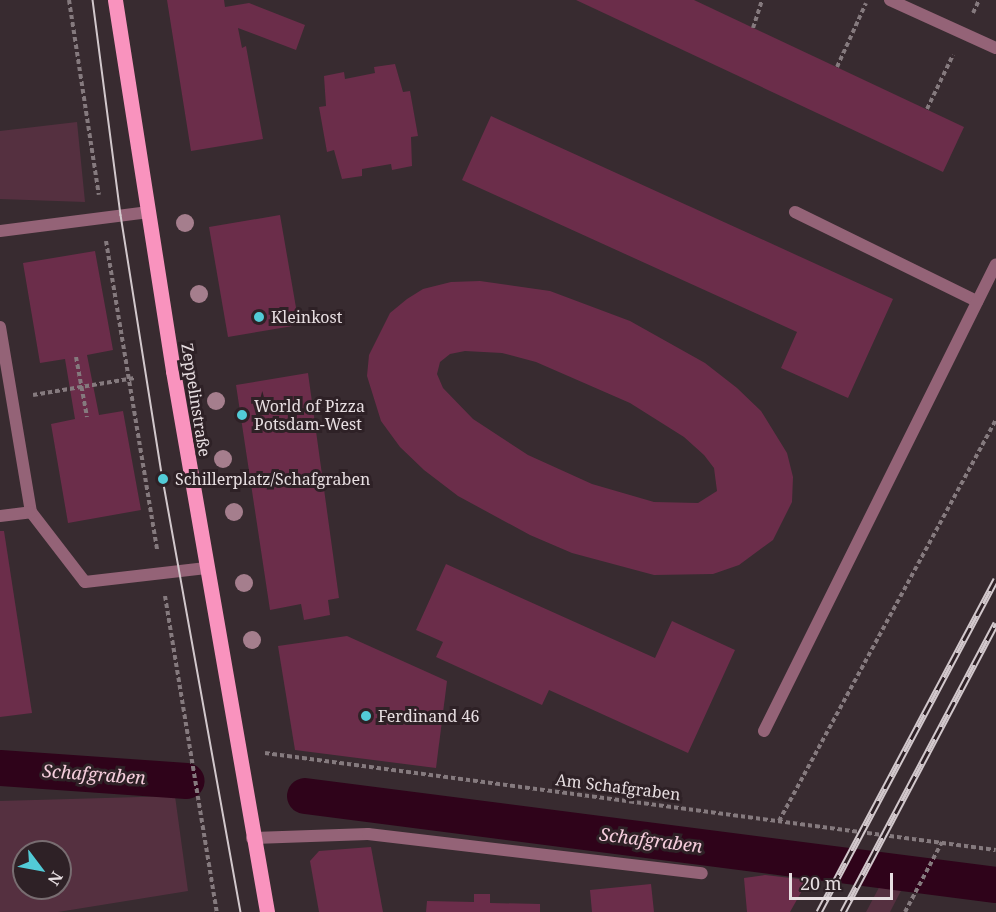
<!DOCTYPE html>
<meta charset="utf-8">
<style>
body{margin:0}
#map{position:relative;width:996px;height:912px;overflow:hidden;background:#382b30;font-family:"Noto Serif",serif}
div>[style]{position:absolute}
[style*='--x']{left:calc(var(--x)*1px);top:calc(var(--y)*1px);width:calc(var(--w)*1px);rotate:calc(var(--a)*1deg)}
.green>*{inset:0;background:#553040}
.canal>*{height:36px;margin:-18px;padding:0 18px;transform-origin:18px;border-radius:18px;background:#2f031a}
.building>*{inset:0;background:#6b2d4a}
.path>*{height:4px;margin-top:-2px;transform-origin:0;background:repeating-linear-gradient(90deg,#857a7e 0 4.5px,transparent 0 7.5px)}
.lane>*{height:12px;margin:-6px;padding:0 6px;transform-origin:6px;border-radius:6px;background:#946377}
.street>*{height:12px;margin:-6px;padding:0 6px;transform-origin:6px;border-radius:6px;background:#946377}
.primary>*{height:15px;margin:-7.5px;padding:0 7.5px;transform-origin:7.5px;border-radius:7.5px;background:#f993be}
.tram>*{height:1.5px;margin:-0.75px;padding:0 0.75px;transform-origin:0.75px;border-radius:0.75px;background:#d2c8cc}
.rail>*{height:7px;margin-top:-3.5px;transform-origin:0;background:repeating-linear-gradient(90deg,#2e2126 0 14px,#d2c8cc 0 28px);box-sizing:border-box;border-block:2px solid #d2c8cc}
.trees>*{width:18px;height:18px;margin:-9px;border-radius:50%;background:#a57e8d}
.dots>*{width:16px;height:16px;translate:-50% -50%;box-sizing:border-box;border:3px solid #2e2126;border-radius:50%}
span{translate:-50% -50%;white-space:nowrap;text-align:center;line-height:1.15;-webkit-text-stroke:6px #2e2126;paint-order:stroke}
.poi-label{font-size:16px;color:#e7dee1}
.left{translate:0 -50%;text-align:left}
.street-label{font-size:16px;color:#e7dee1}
.water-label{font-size:18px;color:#f5cddc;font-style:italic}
.north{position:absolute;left:12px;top:840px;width:60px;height:60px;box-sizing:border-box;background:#2e2126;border:2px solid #786d71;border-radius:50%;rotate:122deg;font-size:16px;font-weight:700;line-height:24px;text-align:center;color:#e7dee1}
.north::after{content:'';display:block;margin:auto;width:21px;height:27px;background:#52cbd7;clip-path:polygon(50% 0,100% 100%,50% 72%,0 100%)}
.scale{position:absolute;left:789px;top:873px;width:104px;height:27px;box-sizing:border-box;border:3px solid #e7dee1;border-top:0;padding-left:8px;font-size:18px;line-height:21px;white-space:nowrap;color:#e7dee1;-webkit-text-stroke:4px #2e2126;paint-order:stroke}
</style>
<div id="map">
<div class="green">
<div style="clip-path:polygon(77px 122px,85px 202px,0 199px,0 131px)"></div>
<div style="clip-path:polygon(evenodd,175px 796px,188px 891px,58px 912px,0 912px,0 801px,175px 796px,24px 852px,60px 852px,60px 888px,24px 888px,24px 852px)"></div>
<div style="clip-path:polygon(883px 880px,905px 883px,890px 912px,866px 912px)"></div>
</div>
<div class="canal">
<div style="--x:0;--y:768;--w:187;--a:4"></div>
<div style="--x:305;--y:796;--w:697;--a:7.34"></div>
</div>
<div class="building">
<div style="clip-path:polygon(167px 0,224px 0,225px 7px,249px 3px,305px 25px,296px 50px,238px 28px,242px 48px,246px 46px,263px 139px,191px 151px)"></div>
<div style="clip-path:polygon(576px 0,694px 0,964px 127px,943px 172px)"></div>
<div style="clip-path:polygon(395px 64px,403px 92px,410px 91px,418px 136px,411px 137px,412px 166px,392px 170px,391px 164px,362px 169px,362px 176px,342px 179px,334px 150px,327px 152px,319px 107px,326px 106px,324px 76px,344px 72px,345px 79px,375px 73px,374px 67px)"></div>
<div style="clip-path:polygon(491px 116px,893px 299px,848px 398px,781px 368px,797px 332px,462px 180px)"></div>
<div style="clip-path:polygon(280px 215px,299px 325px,228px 337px,209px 227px)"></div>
<div style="clip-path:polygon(95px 251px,113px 350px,87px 355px,99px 415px,123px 411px,141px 510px,68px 523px,51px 424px,75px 419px,65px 359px,40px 363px,23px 263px)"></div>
<div style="clip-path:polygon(evenodd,480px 281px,550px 291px,630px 321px,705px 363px,737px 388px,761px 411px,787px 453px,793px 477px,792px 502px,773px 540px,739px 565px,713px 574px,654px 575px,572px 553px,530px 535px,458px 496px,424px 470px,400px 447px,381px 421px,367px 376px,369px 355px,390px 313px,407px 299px,423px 289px,451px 282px,480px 281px,465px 351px,502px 353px,536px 362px,630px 403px,684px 437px,704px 455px,714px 468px,717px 491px,698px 503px,654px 502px,592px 484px,528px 455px,473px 419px,443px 388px,437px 374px,440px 362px,450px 354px,465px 351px)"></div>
<div style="clip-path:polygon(308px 373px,339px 598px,328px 600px,330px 615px,304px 620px,301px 604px,270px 610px,236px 385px)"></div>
<div style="clip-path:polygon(0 531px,4px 531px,32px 713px,0 717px)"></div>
<div style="clip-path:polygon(446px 564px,655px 658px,672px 621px,735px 650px,688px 753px,549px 690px,542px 705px,436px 657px,443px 642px,416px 630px)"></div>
<div style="clip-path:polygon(347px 636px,447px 681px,436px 768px,295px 750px,278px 646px)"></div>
<div style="clip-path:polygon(371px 847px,383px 912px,319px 912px,310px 861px,319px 851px)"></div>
<div style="clip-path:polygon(765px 875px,808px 880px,790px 912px,747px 912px,744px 878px)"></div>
<div style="clip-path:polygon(651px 884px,654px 912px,592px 912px,590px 890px)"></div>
<div style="clip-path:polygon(474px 894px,490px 894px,490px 903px,540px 904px,540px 912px,426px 912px,427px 901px,474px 902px)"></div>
</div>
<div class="path">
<div style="--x:69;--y:0;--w:197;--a:81.3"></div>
<div style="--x:973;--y:13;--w:14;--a:-65"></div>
<div style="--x:753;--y:28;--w:29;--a:-72"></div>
<div style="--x:837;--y:67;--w:70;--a:-65.6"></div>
<div style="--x:927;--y:109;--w:60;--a:-64.3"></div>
<div style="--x:106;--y:241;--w:313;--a:80.6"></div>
<div style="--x:76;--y:357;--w:61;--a:79.6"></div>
<div style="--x:33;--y:395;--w:103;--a:-9.5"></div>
<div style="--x:165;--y:596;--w:320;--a:80.7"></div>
<div style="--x:265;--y:753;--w:737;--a:7.56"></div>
<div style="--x:779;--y:821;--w:457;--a:-61.6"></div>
<div style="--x:905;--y:912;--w:79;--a:-62.1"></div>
</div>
<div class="lane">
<div style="--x:795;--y:212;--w:203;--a:26.1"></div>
<div style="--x:0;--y:231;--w:150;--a:-7.3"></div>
<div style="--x:0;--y:327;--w:188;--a:80.5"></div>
<div style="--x:31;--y:512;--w:88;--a:52.4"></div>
<div style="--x:85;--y:582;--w:122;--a:-6.6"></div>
<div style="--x:0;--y:516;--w:31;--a:-7"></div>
<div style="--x:764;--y:731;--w:521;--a:-63.58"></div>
<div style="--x:252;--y:838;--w:116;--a:-2"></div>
<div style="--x:368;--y:834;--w:336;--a:6.7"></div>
</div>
<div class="street">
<div style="--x:890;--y:0;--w:116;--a:24.4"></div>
</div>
<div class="primary">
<div style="--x:115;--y:0;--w:376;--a:81.1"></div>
<div style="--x:173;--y:371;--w:549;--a:80.14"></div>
</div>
<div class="tram">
<div style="--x:93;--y:0;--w:217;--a:82.6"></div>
<div style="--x:121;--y:215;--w:267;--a:81"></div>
<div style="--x:163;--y:479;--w:440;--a:79.8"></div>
</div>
<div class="rail">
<div style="--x:819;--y:912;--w:377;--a:-62"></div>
<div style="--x:843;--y:912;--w:327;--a:-62.1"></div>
</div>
<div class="trees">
<div style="left:185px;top:223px"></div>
<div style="left:199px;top:294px"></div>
<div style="left:216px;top:401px"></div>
<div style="left:223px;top:459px"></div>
<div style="left:234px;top:512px"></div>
<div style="left:244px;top:583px"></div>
<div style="left:252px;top:640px"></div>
</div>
<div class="dots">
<div style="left:259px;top:317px;background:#52cbd7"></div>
<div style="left:242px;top:415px;background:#52cbd7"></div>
<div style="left:163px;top:479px;background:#52cbd7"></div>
<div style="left:366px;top:716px;background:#52cbd7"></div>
</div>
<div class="poi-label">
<span class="left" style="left:271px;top:317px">Kleinkost</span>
<span class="left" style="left:254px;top:415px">World of Pizza<br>Potsdam-West</span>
<span class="left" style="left:175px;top:479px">Schillerplatz/Schafgraben</span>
<span class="left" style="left:378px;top:716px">Ferdinand 46</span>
</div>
<div class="street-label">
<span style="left:196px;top:400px;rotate:81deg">Zeppelinstraße</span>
<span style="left:618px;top:787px;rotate:7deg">Am Schafgraben</span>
</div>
<div class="water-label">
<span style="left:94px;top:774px;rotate:4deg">Schafgraben</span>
<span style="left:651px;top:840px;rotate:7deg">Schafgraben</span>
</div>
<div class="north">N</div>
<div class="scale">20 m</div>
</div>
